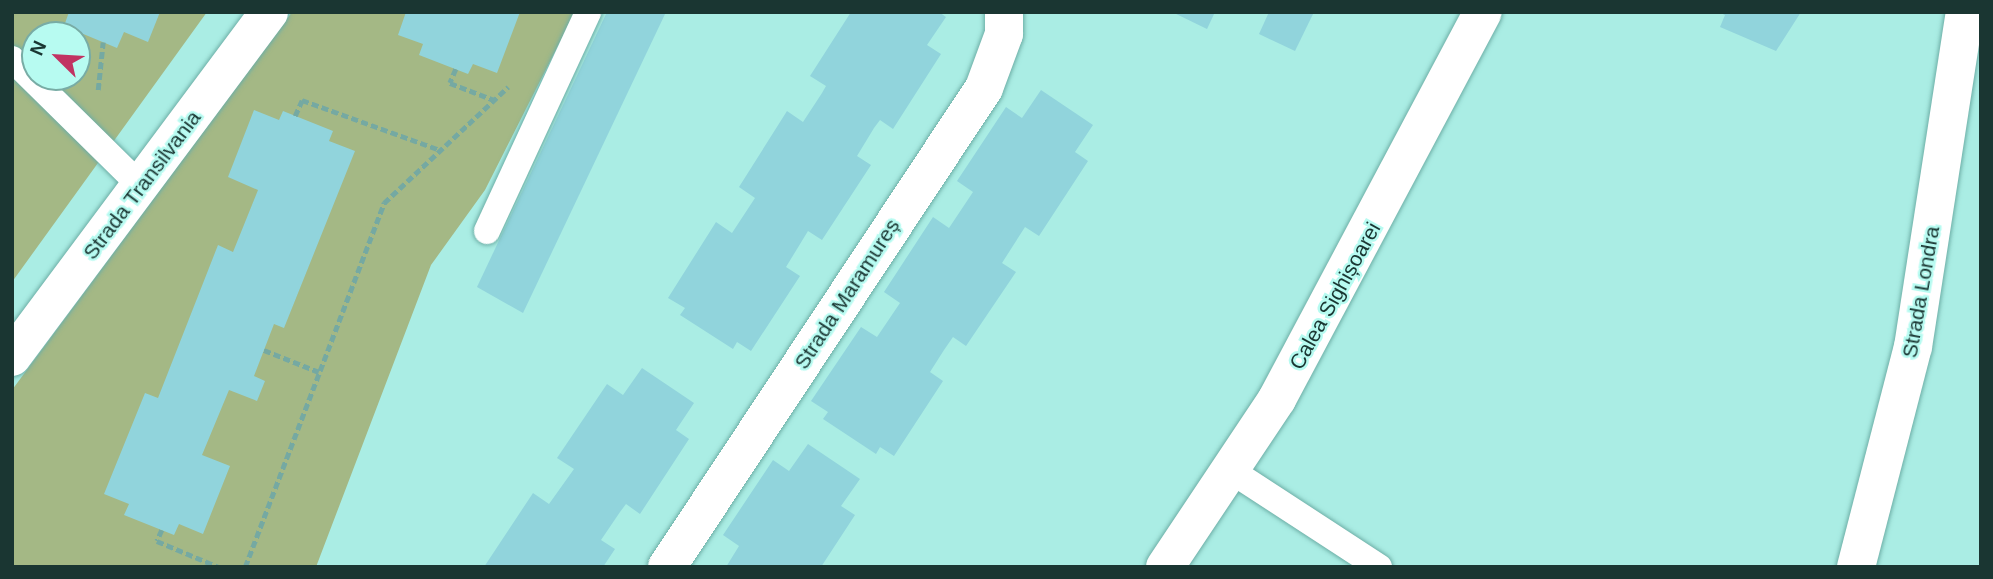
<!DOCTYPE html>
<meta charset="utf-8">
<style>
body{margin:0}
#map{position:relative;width:1993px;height:579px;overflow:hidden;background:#aaede4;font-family:Arial,sans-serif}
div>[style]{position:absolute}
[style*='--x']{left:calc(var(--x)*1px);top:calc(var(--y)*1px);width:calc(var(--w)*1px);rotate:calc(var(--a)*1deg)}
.green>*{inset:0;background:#a4b885}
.building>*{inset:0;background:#91d4dc}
.path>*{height:4.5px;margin-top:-2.25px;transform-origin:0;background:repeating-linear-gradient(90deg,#75a9a2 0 7px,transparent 0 10.5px)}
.roads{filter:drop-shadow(0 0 2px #6daea6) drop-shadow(0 0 2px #6daea6)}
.lane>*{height:26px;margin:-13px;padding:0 13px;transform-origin:13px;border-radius:13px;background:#fff}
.street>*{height:38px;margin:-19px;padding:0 19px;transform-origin:19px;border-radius:19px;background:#fff}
.secondary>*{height:38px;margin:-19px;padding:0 19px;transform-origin:19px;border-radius:19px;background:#fff}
span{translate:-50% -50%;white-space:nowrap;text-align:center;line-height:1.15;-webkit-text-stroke:5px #b7fbf1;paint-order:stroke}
.street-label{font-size:21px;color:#1a3632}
.frame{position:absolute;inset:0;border:14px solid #1a3632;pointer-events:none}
.north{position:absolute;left:21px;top:21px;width:70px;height:70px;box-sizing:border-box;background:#b7fbf1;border:2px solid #78aca5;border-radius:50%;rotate:294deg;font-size:19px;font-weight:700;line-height:28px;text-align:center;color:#1a3632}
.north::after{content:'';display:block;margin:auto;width:24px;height:32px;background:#c13362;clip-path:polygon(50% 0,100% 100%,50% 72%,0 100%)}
</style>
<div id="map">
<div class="green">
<div style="clip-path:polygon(evenodd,12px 12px,207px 12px,12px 282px,12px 12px,35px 35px,77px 35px,77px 77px,35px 77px,35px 35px)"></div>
<div style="clip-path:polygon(292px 12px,575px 12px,485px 190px,431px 265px,316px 567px,12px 567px,12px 390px)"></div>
</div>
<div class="building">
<div style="clip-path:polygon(69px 12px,160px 12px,148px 42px,124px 32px,117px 48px,64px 26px)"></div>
<div style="clip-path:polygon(406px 12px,520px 12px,497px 73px,473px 64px,468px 74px,419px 55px,423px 44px,398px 35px)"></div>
<div style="clip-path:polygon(607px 12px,666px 12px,523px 313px,477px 287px)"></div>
<div style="clip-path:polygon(851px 12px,939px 12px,946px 17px,927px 45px,941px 54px,893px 129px,880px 120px,874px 128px,857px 156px,871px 165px,822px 240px,808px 231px,786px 267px,800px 276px,751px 351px,737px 342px,733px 349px,680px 315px,685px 308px,668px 298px,716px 222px,732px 233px,755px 198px,739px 187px,787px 111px,803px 122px,822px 93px,826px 86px,810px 76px)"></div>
<div style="clip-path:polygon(1172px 12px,1215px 12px,1207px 29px)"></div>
<div style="clip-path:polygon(1269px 12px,1314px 12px,1295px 51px,1259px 34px)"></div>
<div style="clip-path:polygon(1718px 12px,1801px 12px,1776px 51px,1720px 27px,1725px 15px)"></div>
<div style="clip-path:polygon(1041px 90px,1093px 125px,1075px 152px,1088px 161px,1039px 236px,1025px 227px,1002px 263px,1016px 272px,966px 346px,953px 337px,944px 350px,930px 372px,943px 381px,894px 456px,880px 447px,876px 454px,823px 419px,828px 412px,811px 401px,861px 327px,877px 337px,900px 303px,884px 292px,933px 217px,949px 228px,973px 192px,957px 181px,1006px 107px,1022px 118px)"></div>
<div style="clip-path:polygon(254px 110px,279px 120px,283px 111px,333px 131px,329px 141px,355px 151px,284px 328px,274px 324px,254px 376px,265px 381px,257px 401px,229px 390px,202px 455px,230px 466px,203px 534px,179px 524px,174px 535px,124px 515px,129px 504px,104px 494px,145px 393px,158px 398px,218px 245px,233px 252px,258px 190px,228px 177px)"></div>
<div style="clip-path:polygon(642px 368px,694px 403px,676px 430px,689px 439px,640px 514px,626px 504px,620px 512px,601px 540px,615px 549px,603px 567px,484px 567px,533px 493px,549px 504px,574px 469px,557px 458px,607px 384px,623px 395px)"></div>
<div style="clip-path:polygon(808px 444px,860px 479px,841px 506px,855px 515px,821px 567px,726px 567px,739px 546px,723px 535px,773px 460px,789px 471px)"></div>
</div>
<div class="path">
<div style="--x:456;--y:69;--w:15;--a:113"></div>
<div style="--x:450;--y:83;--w:47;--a:21.1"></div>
<div style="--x:98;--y:90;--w:48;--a:-84.1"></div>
<div style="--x:295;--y:116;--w:17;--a:-66"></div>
<div style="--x:302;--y:100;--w:147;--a:19.9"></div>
<div style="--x:264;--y:350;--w:59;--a:21.8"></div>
<div style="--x:162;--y:530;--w:12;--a:114"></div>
<div style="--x:157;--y:541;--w:67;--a:22.8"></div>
<div style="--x:245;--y:567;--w:390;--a:-69.1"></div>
<div style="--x:384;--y:203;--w:170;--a:-43.1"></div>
</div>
<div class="roads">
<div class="lane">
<div style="--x:12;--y:59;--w:181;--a:44.6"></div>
<div style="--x:487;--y:231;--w:241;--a:-65.2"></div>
<div style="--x:1230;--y:470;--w:178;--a:33.1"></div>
</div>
<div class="street">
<div style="--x:12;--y:357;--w:430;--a:-53.3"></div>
<div style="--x:667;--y:567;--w:574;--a:-56.5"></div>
<div style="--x:984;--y:88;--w:58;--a:-69.7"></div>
<div style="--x:1004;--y:34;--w:22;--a:-90"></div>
<div style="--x:1856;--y:567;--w:227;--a:-75.5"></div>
<div style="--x:1913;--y:347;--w:339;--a:-81.2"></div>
</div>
<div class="secondary">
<div style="--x:1165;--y:567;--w:202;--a:-56.3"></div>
<div style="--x:1277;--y:399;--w:438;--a:-62"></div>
</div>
</div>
<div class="street-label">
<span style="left:142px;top:185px;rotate:-53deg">Strada Transilvania</span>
<span style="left:1921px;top:292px;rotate:-80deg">Strada Londra</span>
<span style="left:847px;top:294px;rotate:-57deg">Strada Maramureș</span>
<span style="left:1335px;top:296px;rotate:-61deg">Calea Sighișoarei</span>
</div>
<div class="frame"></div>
<div class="north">N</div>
</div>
